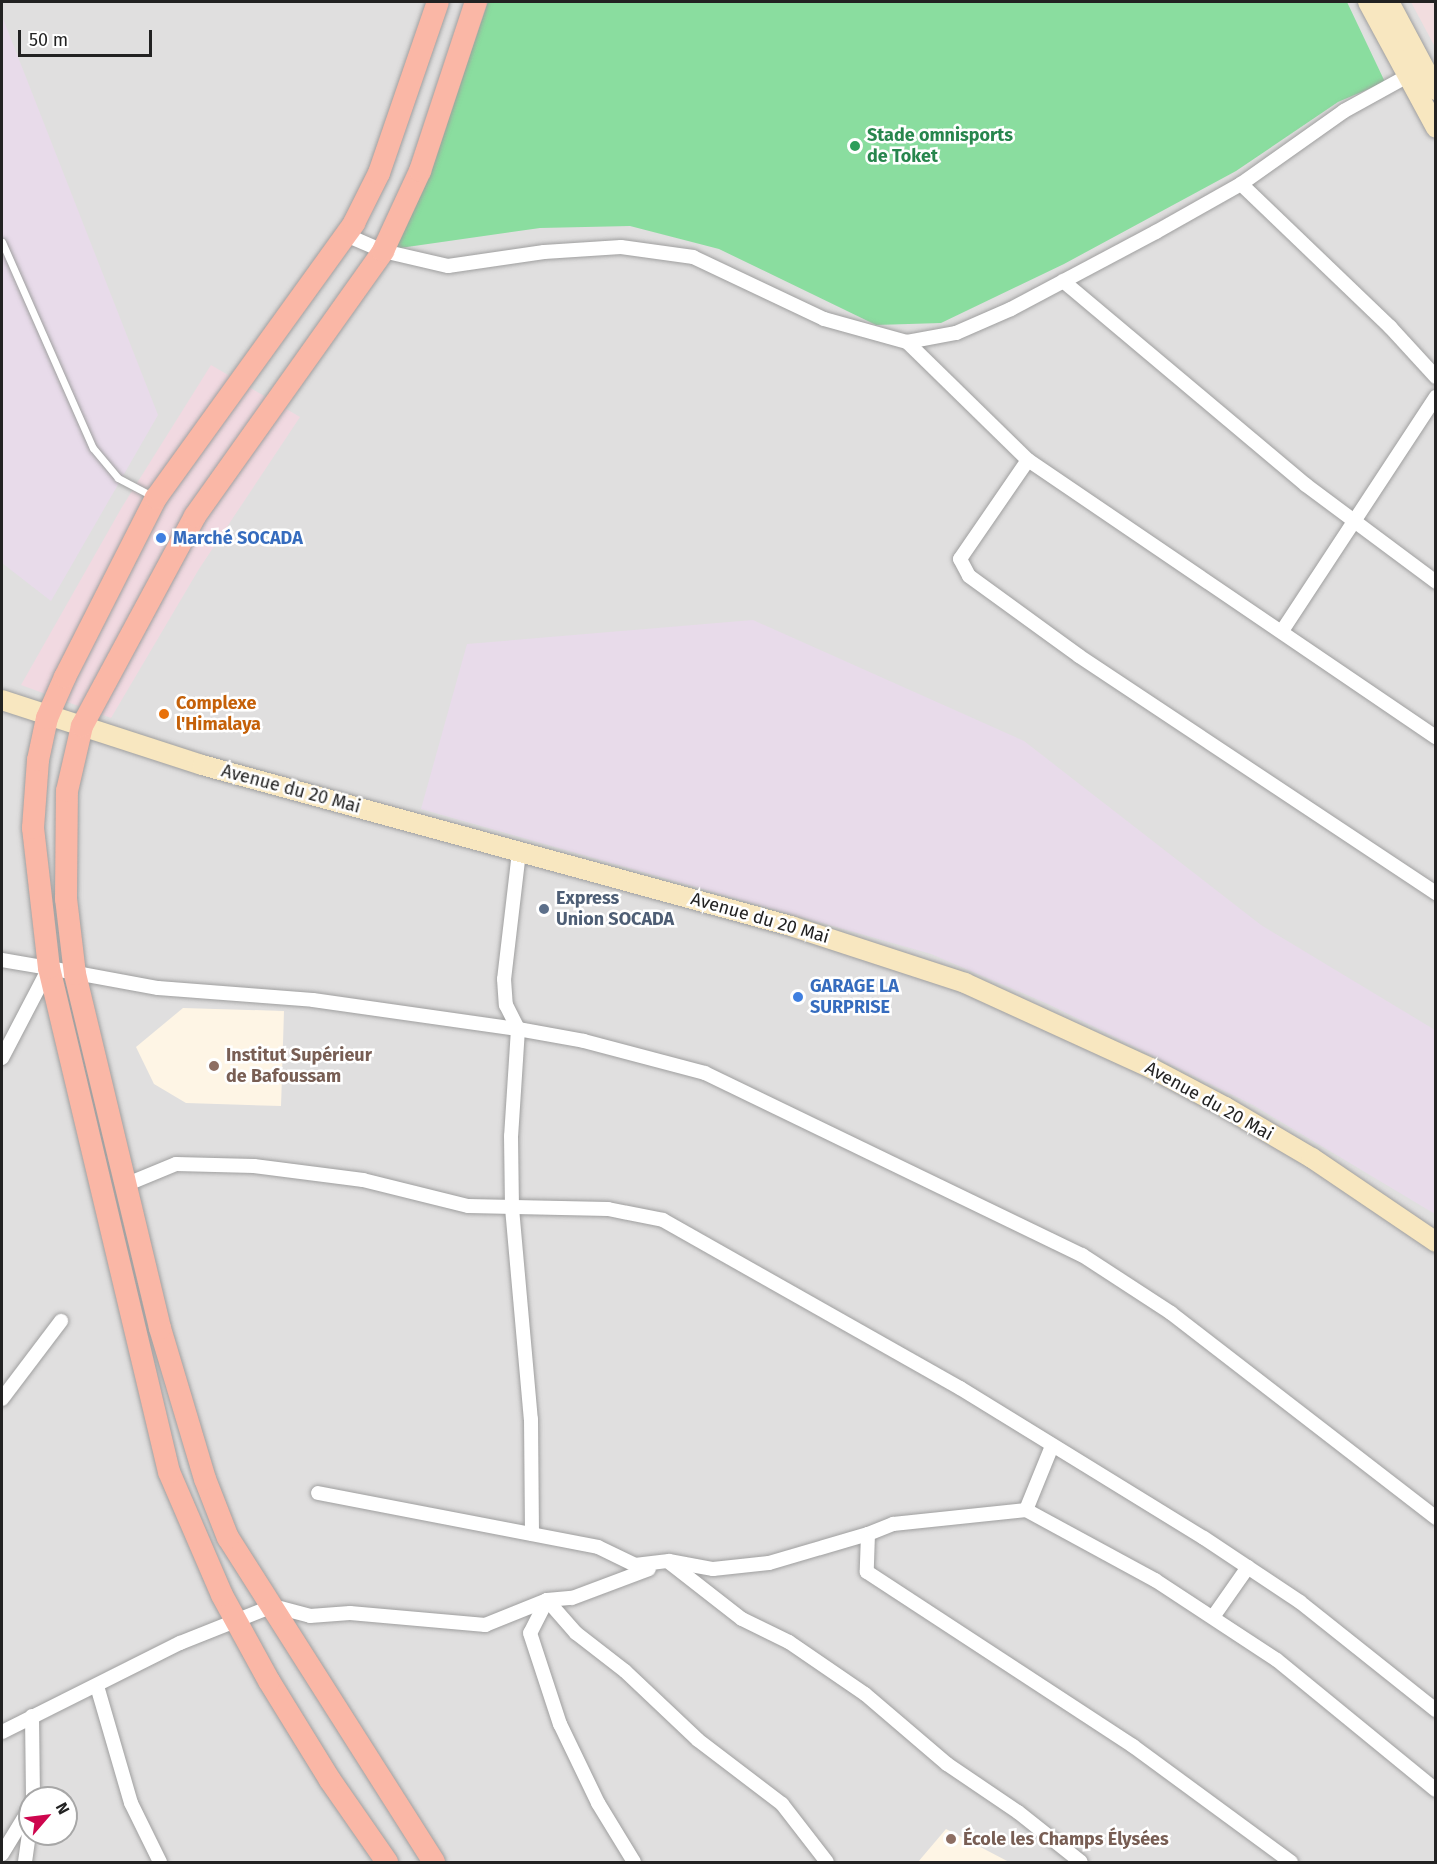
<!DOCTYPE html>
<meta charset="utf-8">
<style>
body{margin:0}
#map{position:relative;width:1437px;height:1864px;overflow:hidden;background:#f2ece9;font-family:"Fira Sans",sans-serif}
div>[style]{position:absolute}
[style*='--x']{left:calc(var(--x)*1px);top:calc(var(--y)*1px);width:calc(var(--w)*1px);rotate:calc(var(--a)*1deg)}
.residential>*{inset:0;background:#e0dfdf}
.commercial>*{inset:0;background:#f1d9e1}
.industrial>*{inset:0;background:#e8dbea}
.education>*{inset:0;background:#fef5e5}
.military>*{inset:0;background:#f2dddf}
.pitch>*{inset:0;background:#8add9f}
.roads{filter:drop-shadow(0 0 2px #9f9f9f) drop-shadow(0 0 2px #9f9f9f)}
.lane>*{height:7px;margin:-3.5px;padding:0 3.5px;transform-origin:3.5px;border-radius:3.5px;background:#fff}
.street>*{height:14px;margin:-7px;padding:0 7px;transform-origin:7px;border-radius:7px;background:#fff}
.secondary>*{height:20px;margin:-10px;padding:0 10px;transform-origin:10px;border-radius:10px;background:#f8e7c0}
.primary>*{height:22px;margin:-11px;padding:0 11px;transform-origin:11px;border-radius:11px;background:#fab7a6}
.dots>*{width:16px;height:16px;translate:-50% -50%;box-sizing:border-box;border:3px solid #fff;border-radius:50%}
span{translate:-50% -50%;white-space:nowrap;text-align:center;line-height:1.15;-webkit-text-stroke:5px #fff;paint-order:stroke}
.leisure-label{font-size:18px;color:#27864d;font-weight:700}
.left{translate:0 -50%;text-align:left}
.shop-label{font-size:18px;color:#366cbe;font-weight:700}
.food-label{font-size:18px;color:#c56008;font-weight:700}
.street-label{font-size:18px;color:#222}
.service-label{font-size:18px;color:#4e5e75;font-weight:700}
.education-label{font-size:18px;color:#785e54;font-weight:700}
.frame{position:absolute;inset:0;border:3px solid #222;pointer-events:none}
.north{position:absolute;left:18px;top:1786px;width:60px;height:60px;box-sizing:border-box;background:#fff;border:2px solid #a7a7a7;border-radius:50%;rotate:62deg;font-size:16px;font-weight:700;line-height:24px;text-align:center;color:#222}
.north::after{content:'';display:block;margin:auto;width:21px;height:27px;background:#ce064e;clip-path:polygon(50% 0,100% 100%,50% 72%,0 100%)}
.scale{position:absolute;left:18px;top:30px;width:134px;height:27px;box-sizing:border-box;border:3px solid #222;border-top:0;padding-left:8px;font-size:18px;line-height:21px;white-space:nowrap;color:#222;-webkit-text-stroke:4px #fff;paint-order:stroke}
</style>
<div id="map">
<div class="residential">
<div style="clip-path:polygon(evenodd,2px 2px,1435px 2px,1435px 1862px,2px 1862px,2px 2px,30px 1798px,66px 1798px,66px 1834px,30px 1834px,30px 1798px)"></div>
</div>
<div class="commercial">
<div style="clip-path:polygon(211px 365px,300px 417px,199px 569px,111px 718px,21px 685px,122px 507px)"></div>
</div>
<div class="industrial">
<div style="clip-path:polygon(2px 16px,158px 415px,51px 601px,2px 563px)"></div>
<div style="clip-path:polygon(753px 620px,1024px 741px,1261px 925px,1435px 1030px,1435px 1214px,1253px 1105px,1048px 1004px,931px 954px,421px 809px,467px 644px)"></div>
</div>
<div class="education">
<div style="clip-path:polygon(183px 1008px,284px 1011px,281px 1106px,186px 1103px,154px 1084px,136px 1047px)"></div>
<div style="clip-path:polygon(946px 1829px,1009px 1862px,918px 1862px)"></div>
</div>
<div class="military">
<div style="clip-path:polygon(1411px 2px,1435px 2px,1435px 47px)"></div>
</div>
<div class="pitch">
<div style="clip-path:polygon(488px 2px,1347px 2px,1385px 82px,1338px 102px,1236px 171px,1064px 264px,941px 323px,876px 325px,719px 249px,630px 226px,540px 228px,393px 249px,447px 121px)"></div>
</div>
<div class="roads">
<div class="lane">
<div style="--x:2;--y:242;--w:225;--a:66.2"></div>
<div style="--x:93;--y:448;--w:39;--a:50"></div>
<div style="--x:118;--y:478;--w:41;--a:27.8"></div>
</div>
<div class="street">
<div style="--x:1241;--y:184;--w:207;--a:43.8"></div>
<div style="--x:1390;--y:327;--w:68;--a:47.4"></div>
<div style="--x:346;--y:235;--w:40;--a:23.4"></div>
<div style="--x:383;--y:251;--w:67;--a:13"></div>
<div style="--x:448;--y:266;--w:97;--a:-8.3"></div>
<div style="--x:544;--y:252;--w:77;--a:-3.7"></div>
<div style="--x:621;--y:247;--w:73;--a:7.9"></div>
<div style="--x:693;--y:257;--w:145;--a:25.3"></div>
<div style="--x:824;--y:319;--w:86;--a:15.5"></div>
<div style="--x:907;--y:342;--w:50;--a:-10.4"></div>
<div style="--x:956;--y:333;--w:60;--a:-23.6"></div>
<div style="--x:1011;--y:309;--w:164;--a:-28"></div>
<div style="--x:1156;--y:232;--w:98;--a:-29.5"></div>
<div style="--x:1241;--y:184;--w:126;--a:-35.3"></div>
<div style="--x:1344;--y:111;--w:79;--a:-28.8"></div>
<div style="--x:1063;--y:281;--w:317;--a:40"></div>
<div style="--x:1306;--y:485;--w:162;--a:36.7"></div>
<div style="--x:907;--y:342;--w:169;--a:44.3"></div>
<div style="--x:1028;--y:460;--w:493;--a:34.2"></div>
<div style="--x:1028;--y:460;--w:120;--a:124.5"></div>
<div style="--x:960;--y:559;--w:19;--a:62"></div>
<div style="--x:969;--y:576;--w:136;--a:36"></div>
<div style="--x:1079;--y:656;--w:429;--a:33.6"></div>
<div style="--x:1282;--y:631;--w:280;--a:-56.7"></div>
<div style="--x:519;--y:852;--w:128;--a:96.7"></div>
<div style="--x:504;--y:979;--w:26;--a:86"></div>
<div style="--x:506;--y:1005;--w:27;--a:63"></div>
<div style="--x:518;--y:1029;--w:107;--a:93.7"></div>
<div style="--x:511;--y:1136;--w:72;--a:89.2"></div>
<div style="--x:512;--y:1208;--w:212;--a:84.9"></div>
<div style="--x:531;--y:1419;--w:115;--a:89.5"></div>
<div style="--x:2;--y:960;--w:48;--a:9.7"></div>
<div style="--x:2;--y:1058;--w:102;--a:-62.4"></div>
<div style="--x:49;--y:968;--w:111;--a:10.4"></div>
<div style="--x:158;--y:988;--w:155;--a:4.4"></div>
<div style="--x:313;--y:1000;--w:207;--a:8.1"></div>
<div style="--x:518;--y:1029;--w:67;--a:10.3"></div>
<div style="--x:584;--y:1041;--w:125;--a:14.8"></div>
<div style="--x:705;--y:1073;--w:419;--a:25.8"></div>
<div style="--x:1082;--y:1255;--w:106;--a:33.1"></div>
<div style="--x:1171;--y:1313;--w:335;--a:37.7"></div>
<div style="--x:125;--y:1185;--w:55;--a:-22.4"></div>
<div style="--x:176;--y:1164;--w:78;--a:1.5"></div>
<div style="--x:254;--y:1166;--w:110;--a:7.3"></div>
<div style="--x:363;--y:1180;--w:108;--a:13.9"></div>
<div style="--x:468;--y:1206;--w:140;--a:1.2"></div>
<div style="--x:608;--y:1209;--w:56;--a:11.3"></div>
<div style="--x:663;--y:1220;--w:341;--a:29.5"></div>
<div style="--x:960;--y:1388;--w:286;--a:31.6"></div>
<div style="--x:1204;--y:1538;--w:115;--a:33.7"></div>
<div style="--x:1300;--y:1602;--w:174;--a:38.5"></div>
<div style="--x:2;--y:1399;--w:98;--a:-52.9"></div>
<div style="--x:318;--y:1493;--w:285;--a:10.9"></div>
<div style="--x:598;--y:1547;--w:41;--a:25.9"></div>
<div style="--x:635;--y:1565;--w:34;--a:-7"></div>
<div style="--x:669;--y:1561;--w:45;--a:10.3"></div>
<div style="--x:713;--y:1569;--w:56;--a:-6.1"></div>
<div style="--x:769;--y:1563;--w:103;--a:-16.3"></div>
<div style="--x:868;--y:1534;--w:38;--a:92"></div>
<div style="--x:867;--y:1572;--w:318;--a:33.2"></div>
<div style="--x:1133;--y:1746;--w:196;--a:36.3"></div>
<div style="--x:1026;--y:1510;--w:69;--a:-67.9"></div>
<div style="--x:868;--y:1534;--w:27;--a:-22"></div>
<div style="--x:893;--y:1524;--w:134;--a:-6"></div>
<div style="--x:1026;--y:1510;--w:147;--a:28.5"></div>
<div style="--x:1155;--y:1580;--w:146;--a:33.3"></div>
<div style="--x:1277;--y:1660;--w:205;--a:39.3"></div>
<div style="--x:670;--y:1563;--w:91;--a:37.9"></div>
<div style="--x:742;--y:1619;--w:52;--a:26.1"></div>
<div style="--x:789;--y:1642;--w:92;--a:34.4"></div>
<div style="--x:865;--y:1694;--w:108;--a:40.5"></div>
<div style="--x:947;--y:1764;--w:86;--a:34.1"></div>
<div style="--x:1018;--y:1812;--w:80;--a:38.4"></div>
<div style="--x:547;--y:1600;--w:44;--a:48.7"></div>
<div style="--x:576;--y:1633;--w:62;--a:37.8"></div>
<div style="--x:625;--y:1671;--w:100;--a:43.4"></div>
<div style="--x:698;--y:1740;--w:106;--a:37.3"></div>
<div style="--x:782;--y:1804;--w:73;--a:52.2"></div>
<div style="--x:547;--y:1600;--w:37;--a:117"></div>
<div style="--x:530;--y:1633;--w:96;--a:71.8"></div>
<div style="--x:560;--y:1724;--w:88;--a:64.3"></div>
<div style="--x:598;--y:1803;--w:69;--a:58.6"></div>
<div style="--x:1213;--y:1617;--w:61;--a:-55"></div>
<div style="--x:97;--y:1686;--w:122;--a:73.8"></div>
<div style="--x:131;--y:1803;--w:66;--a:63.8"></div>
<div style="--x:32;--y:1716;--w:82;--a:89.3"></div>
<div style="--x:2;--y:1732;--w:199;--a:-26.6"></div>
<div style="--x:180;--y:1643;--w:100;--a:-21.7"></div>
<div style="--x:273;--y:1606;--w:38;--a:15"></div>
<div style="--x:310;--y:1616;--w:40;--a:-4.3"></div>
<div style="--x:350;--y:1613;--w:136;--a:5.1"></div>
<div style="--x:485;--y:1625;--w:67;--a:-22"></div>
<div style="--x:547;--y:1600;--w:25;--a:-5"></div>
<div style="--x:572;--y:1598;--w:82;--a:-20.6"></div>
<div style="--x:2;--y:1854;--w:54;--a:-58.7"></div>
<div style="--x:25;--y:1862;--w:36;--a:-82"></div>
</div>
<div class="secondary">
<div style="--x:1368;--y:2;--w:143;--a:61.6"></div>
<div style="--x:1389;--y:2;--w:100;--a:61.9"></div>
<div style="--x:2;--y:700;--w:210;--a:18"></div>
<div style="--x:202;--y:765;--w:611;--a:15.29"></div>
<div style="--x:791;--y:926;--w:183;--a:18.1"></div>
<div style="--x:965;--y:983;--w:205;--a:24.6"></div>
<div style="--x:1151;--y:1068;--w:84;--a:27.8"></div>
<div style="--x:1225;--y:1107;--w:101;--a:30.4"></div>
<div style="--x:1312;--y:1158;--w:150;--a:34.1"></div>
</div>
<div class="primary">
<div style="--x:387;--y:1862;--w:100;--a:-124.8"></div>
<div style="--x:330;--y:1780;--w:116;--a:-121.6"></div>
<div style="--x:269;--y:1681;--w:98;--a:-118.7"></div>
<div style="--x:222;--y:1595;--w:134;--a:-113.3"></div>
<div style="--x:169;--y:1472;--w:518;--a:-103.39"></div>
<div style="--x:49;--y:968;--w:141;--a:-96.5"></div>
<div style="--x:33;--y:828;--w:68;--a:-85.8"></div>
<div style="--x:38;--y:760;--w:43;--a:-77.9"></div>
<div style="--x:47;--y:718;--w:45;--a:-66.3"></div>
<div style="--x:65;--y:677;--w:201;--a:-63.1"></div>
<div style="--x:156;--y:498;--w:339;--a:-54.2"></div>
<div style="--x:354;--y:223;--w:56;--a:-63.4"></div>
<div style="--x:379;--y:173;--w:181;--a:-71"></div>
<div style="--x:434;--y:1862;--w:384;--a:-122.4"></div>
<div style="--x:228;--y:1538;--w:63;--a:-111.3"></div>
<div style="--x:205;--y:1479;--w:158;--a:-106.6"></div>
<div style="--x:160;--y:1328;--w:364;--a:-103.5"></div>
<div style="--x:75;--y:974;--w:76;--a:-96.8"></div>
<div style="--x:66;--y:899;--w:108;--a:-89.5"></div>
<div style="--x:67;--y:791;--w:67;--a:-77"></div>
<div style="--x:82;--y:726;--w:238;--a:-61.7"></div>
<div style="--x:195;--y:516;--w:325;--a:-54.6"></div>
<div style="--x:383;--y:251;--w:88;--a:-65.2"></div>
<div style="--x:420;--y:171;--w:178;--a:-71.7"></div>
</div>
</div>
<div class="dots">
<div style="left:855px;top:146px;background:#2e9e5b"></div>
<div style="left:161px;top:538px;background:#3f7fe0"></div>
<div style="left:164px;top:714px;background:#e8710a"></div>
<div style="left:544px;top:909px;background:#5c6f8a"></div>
<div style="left:798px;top:997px;background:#3f7fe0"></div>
<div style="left:214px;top:1066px;background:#8d6e63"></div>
<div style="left:951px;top:1839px;background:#8d6e63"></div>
</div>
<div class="leisure-label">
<span class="left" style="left:867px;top:146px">Stade omnisports<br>de Toket</span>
</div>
<div class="shop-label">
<span class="left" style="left:173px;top:538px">Marché SOCADA</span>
<span class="left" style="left:810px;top:997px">GARAGE LA<br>SURPRISE</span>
</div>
<div class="food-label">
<span class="left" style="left:176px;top:714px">Complexe<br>l'Himalaya</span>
</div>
<div class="street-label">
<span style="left:291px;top:789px;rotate:15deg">Avenue du 20 Mai</span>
<span style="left:760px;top:918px;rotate:16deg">Avenue du 20 Mai</span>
<span style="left:1209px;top:1101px;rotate:29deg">Avenue du 20 Mai</span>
</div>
<div class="service-label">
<span class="left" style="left:556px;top:909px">Express<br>Union SOCADA</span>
</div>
<div class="education-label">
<span class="left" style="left:226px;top:1066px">Institut Supérieur<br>de Bafoussam</span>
<span class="left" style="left:963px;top:1839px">École les Champs Élysées</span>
</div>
<div class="frame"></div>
<div class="north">N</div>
<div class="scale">50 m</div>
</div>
